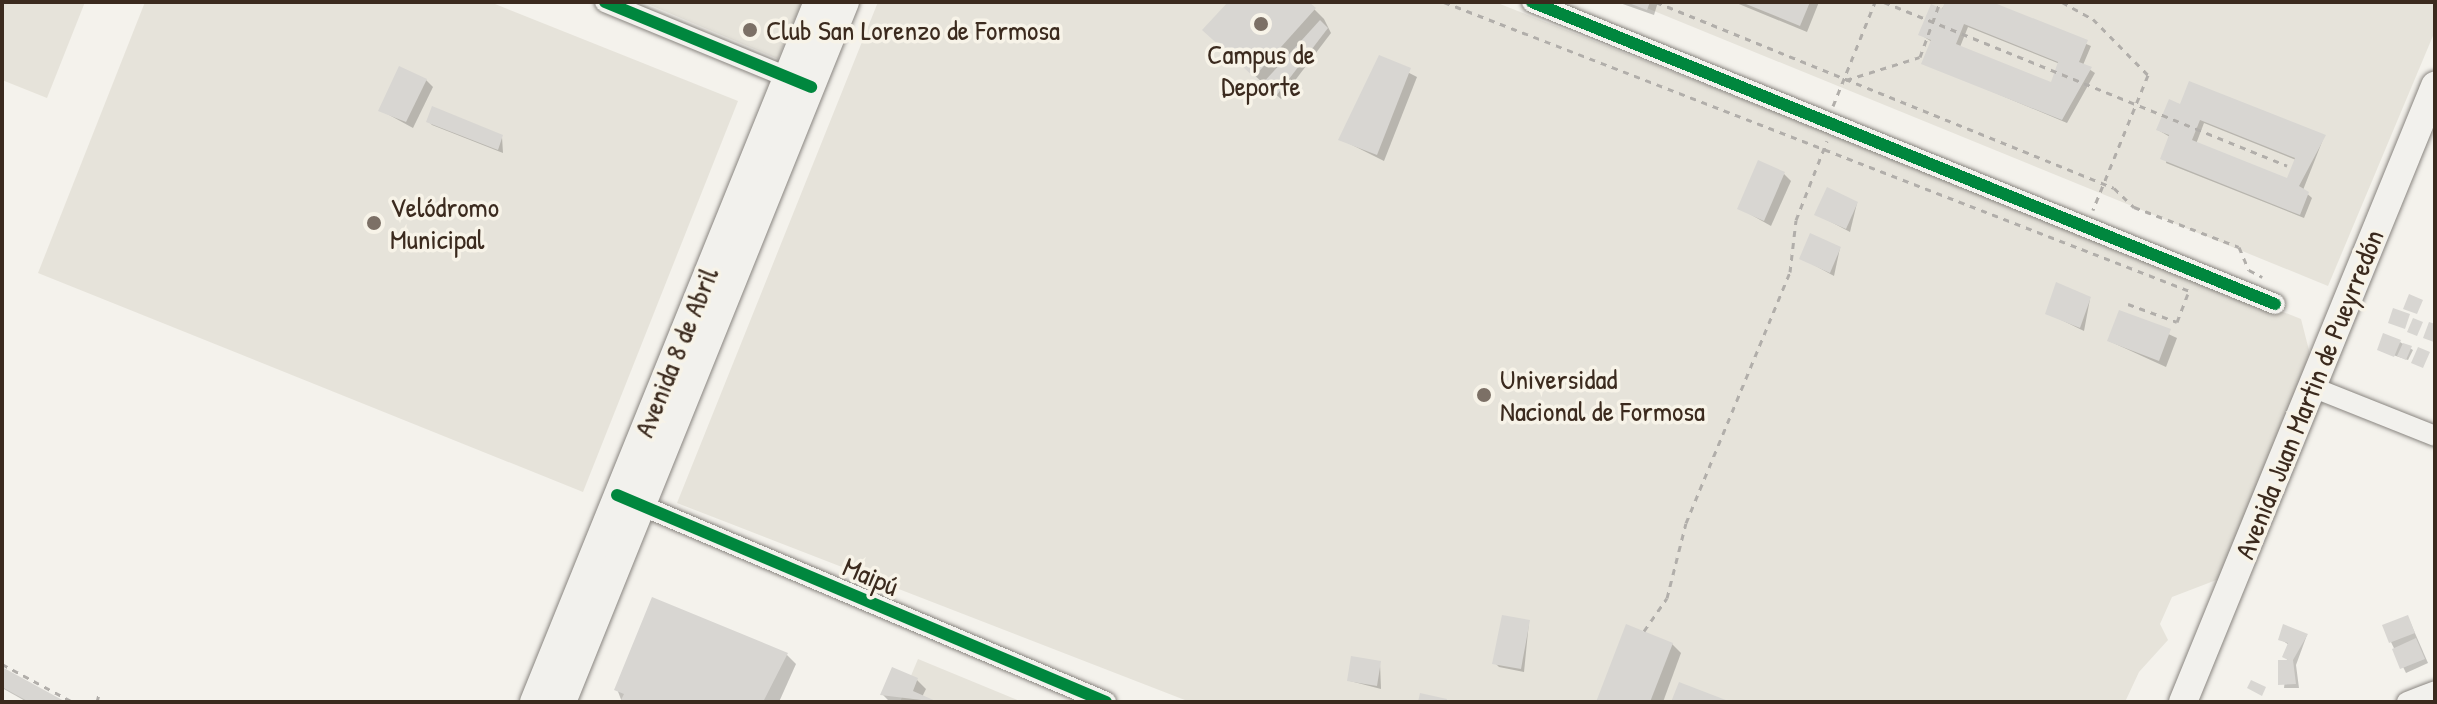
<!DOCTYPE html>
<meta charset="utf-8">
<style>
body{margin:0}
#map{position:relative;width:2437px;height:704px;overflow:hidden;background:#f4f2ec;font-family:"Patrick Hand",sans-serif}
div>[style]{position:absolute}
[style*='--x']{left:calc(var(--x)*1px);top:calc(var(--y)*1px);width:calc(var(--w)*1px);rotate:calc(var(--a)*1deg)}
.green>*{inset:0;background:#e6e3da}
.shadow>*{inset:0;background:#0003}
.building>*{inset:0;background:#d8d6d2}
.path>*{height:3px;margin-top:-1.5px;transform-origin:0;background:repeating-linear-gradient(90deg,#b1aeaa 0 6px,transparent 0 12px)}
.roads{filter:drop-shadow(0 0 2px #898580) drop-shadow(0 0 2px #898580)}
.street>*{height:20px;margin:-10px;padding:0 10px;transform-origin:10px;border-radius:10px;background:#f2f1ed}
.secondary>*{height:28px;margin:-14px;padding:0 14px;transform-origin:14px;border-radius:14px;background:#f2f1ed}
.cycleway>*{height:12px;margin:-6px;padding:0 6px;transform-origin:6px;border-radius:6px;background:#00873e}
.dots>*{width:22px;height:22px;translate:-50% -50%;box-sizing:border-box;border:4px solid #f7f3e8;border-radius:50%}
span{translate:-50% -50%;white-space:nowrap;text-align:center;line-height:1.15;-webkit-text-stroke:7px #f7f3e8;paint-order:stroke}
.poi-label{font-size:28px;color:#3b2a1e}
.left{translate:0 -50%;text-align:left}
.street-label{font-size:28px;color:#3b2a1e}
.frame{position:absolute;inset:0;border:4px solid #3b2a1e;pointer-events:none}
</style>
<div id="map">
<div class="green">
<div style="clip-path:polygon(2px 2px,85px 2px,47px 98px,2px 80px)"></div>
<div style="clip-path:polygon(145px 2px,490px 2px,738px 101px,583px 492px,38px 273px)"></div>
<div style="clip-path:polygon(643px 2px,802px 2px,778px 59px)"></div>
<div style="clip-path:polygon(878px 2px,1495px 2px,2301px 319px,2312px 362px,2219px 579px,2172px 597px,2160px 624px,2168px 640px,2139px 672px,2125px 702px,1190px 702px,677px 503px)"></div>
<div style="clip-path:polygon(1632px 2px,2435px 2px,2435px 31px,2328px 286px)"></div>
<div style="clip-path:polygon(918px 659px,1022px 702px,900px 702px)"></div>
</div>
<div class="shadow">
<div style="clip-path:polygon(1230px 2px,1307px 2px,1324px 19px,1331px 33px,1281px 99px,1214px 39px)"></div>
<div style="clip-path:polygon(1617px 2px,1658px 2px,1654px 15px)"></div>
<div style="clip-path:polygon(1734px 2px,1819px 2px,1807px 32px)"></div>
<div style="clip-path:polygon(evenodd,1947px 2px,1987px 2px,2091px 46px,2083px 65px,2095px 73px,2067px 123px,1924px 63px,1932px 42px,1921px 35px,1947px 2px,1968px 27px,2060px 64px,2052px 84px,1960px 47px,1968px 27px)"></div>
<div style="clip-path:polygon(1380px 58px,1417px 77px,1384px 161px,1340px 139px)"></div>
<div style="clip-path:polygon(426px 80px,433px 87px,413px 128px,380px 110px)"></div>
<div style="clip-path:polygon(evenodd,2170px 102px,2324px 137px,2303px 190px,2312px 198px,2304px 218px,2166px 163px,2170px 137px,2158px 130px,2170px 102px,2204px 123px,2296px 160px,2288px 180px,2196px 144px,2204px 123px)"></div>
<div style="clip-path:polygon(428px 121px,502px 137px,503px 153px,432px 125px)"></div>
<div style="clip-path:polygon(1784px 174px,1791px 181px,1771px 226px,1739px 208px)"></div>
<div style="clip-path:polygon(1857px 203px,1850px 232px,1816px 214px)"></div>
<div style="clip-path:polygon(1840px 248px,1834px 276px,1801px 258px)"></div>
<div style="clip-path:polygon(2090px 299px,2084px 331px,2047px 313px)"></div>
<div style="clip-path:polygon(2120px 312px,2177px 338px,2166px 367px,2109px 341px)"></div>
<div style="clip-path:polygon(2400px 342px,2413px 350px,2408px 360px,2381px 351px)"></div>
<div style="clip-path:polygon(653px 600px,787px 655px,796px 664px,779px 702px,622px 702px,617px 689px)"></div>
<div style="clip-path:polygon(2408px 617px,2428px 663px,2406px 673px,2391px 642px)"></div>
<div style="clip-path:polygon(1529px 622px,1524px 672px,1499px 667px,1495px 663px)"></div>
<div style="clip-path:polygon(2307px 635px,2296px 665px,2299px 688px,2284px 688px,2289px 645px,2280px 639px)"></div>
<div style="clip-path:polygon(1672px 644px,1681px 653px,1663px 702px,1598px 702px)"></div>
<div style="clip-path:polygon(1380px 663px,1381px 689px,1350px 681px)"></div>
<div style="clip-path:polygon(2px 669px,62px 702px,27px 702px,2px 688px)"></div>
<div style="clip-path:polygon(917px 680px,926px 689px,922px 697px,933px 702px,890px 702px,883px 695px)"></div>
</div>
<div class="building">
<div style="clip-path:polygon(1228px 2px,1309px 2px,1316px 8px,1254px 77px,1202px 30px)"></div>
<div style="clip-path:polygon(1626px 2px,1650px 2px,1647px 10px)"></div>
<div style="clip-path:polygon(1741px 2px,1810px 2px,1800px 26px)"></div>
<div style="clip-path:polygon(evenodd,1945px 2px,1992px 2px,2088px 40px,2079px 62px,2092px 67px,2062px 120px,1921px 64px,1931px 40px,1918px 35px,1931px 4px,1942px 9px,1945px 2px,1964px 24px,2058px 62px,2051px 82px,1956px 44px,1964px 24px)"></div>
<div style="clip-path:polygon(1320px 20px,1328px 28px,1276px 96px,1262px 84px)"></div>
<div style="clip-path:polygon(1379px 55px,1411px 68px,1377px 155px,1338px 140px)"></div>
<div style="clip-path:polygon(399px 66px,427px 79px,406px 122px,378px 111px)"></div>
<div style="clip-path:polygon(evenodd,2189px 81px,2326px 135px,2299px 186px,2309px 192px,2300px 215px,2160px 159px,2169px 135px,2156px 130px,2169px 99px,2180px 104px,2189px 81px,2200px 120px,2295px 158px,2287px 178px,2192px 140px,2200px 120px)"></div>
<div style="clip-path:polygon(432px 106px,503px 135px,498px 150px,426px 122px)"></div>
<div style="clip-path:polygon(1758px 160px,1785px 172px,1764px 221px,1737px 209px)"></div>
<div style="clip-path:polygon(1827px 187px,1858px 202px,1846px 229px,1814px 215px)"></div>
<div style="clip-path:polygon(1810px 233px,1841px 247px,1830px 273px,1799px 259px)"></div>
<div style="clip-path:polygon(2056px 282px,2091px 297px,2080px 328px,2045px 314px)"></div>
<div style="clip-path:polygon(2409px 294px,2423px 300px,2417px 314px,2403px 309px)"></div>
<div style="clip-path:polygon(2393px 308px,2410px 314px,2405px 329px,2388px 323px)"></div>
<div style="clip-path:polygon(2119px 310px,2171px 329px,2159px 361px,2107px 341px)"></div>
<div style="clip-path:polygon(2413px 318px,2423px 322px,2417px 336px,2407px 332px)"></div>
<div style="clip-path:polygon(2429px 322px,2435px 324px,2434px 342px,2423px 338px)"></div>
<div style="clip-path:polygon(2383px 333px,2401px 340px,2394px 357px,2377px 350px)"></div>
<div style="clip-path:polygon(2403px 343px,2412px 346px,2406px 360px,2397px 356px)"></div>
<div style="clip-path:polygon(2418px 347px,2430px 352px,2423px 368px,2411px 363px)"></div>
<div style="clip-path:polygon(652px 597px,788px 653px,763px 702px,620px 702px,624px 694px,614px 690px)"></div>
<div style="clip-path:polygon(1502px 615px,1530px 620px,1521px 669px,1492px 664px)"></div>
<div style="clip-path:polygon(2408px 615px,2415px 633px,2389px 643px,2382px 625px)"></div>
<div style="clip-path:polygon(1626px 624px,1673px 643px,1650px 702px,1596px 702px)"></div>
<div style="clip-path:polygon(2283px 624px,2308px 634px,2293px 660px,2296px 684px,2278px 685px,2278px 660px,2288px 660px,2282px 657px,2288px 643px,2278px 640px)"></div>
<div style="clip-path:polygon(2416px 638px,2425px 659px,2400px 669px,2392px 649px)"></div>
<div style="clip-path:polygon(1351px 656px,1381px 661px,1377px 686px,1347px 681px)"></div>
<div style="clip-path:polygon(2px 667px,66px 702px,29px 702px,2px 687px)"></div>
<div style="clip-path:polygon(892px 667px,918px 678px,913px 691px,938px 702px,880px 695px)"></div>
<div style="clip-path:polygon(2251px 680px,2266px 687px,2262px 696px,2247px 688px)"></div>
<div style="clip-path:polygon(1679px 682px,1731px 702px,1671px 702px)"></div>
<div style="clip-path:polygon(1420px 693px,1447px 699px,1446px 702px,1418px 702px)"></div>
</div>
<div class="path">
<div style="--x:1444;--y:2;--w:800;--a:21.18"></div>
<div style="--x:1656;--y:2;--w:494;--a:22.1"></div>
<div style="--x:2114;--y:188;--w:28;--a:44"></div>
<div style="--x:2134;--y:207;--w:112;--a:20.9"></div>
<div style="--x:2239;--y:247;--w:25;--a:67"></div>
<div style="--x:2249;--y:270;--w:15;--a:28"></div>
<div style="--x:1884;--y:2;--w:435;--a:22.1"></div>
<div style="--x:2062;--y:2;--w:35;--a:29"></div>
<div style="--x:2093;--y:19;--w:78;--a:45.5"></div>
<div style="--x:2148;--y:75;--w:146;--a:112.2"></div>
<div style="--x:1846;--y:80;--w:77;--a:-17.3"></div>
<div style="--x:1920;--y:57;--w:59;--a:-70"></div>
<div style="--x:1833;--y:106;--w:112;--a:-68"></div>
<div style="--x:2128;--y:304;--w:52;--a:20.2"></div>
<div style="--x:2177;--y:322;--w:30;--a:-69"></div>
<div style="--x:1644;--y:631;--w:40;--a:-55.1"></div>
<div style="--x:1667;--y:598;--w:77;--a:-75.8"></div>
<div style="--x:1686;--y:523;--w:272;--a:-67.5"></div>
<div style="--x:1790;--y:272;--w:52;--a:-83.4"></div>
<div style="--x:1796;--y:220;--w:85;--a:-68.6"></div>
<div style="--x:2;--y:664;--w:81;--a:28.2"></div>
<div style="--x:97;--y:702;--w:8;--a:-76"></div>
</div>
<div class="roads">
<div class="street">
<div style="--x:605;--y:2;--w:208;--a:22.4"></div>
<div style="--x:1532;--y:2;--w:802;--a:22.12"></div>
<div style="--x:2312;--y:387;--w:132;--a:21.7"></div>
<div style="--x:631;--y:501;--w:516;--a:22.94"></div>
<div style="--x:2407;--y:702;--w:30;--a:-21"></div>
</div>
<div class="secondary">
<div style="--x:534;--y:702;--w:755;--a:-67.92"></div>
<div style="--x:562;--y:702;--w:755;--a:-67.99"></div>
<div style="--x:2183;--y:702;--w:666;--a:-67.75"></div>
</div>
</div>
<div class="cycleway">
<div style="--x:605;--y:2;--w:223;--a:22.4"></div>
<div style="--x:1532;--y:2;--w:802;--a:22.12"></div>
<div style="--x:617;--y:495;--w:531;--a:22.94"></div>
</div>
<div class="dots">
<div style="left:1261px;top:24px;background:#7c7066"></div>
<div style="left:750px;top:30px;background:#7c7066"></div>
<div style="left:374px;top:223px;background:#7c7066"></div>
<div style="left:1484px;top:395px;background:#7c7066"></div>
</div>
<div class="poi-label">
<span class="left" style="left:766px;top:30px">Club San Lorenzo de Formosa</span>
<span style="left:1261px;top:70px">Campus de<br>Deporte</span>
<span class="left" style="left:390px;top:223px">Velódromo<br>Municipal</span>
<span class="left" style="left:1500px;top:395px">Universidad<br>Nacional de Formosa</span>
</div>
<div class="street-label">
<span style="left:676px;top:352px;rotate:-68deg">Avenida 8 de Abril</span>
<span style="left:2309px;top:394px;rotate:-68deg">Avenida Juan Martin de Pueyrredón</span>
<span style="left:871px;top:576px;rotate:23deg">Maipú</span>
</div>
<div class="frame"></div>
</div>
